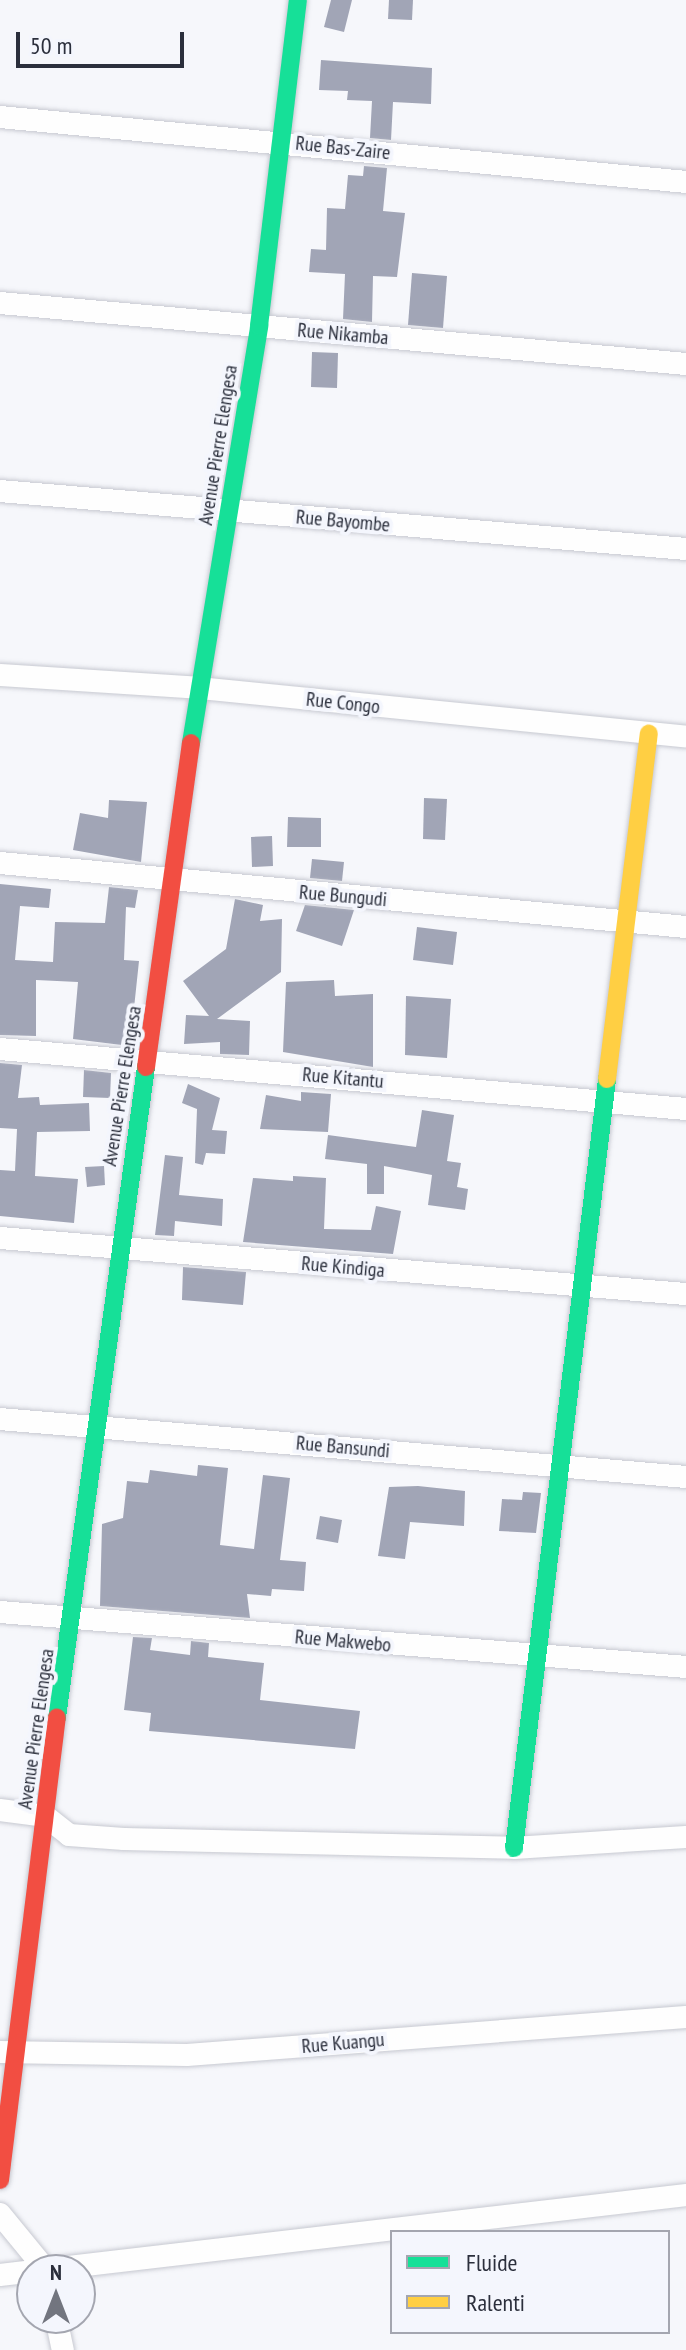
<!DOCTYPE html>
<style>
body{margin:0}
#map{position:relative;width:686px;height:2350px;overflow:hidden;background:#f6f7fb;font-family:"PT Sans Narrow",sans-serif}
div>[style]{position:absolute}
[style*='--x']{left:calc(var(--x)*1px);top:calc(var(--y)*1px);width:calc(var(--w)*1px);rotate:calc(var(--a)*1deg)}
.building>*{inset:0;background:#a1a5b6}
.roads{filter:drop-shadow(0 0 2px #c7c9d1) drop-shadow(0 0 2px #c7c9d1)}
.street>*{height:22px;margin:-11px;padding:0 11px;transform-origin:11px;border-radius:11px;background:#fefefe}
.fast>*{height:18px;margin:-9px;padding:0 9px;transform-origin:9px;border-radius:9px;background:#16e098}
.slow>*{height:18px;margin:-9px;padding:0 9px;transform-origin:9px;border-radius:9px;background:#ffcf43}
.jam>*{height:18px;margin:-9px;padding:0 9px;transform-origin:9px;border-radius:9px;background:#f24e42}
span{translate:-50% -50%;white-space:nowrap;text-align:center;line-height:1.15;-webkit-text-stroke:8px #f4f6fd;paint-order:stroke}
.street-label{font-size:20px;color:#2b2f3c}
.legend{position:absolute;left:390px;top:2230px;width:280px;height:104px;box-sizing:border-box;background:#f4f6fd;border:2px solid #a4a6b0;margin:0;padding:10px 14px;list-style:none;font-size:24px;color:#2b2f3c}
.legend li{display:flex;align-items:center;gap:16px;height:40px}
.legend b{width:40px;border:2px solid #a4a6b0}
.north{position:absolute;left:16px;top:2254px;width:80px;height:80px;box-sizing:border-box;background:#f4f6fd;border:2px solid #a4a6b0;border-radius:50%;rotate:0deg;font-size:22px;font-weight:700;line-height:32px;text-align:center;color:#2b2f3c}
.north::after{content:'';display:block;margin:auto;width:28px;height:36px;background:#72757f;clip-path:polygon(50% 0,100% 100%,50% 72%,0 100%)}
.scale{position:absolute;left:16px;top:32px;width:168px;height:36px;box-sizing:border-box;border:4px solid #2b2f3c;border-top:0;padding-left:10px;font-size:24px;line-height:28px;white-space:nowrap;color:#2b2f3c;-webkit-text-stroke:6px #f4f6fd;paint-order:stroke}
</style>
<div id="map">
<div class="building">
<div style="clip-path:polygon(331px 0,352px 0,344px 32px,324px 27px)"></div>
<div style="clip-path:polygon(389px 0,413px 0,412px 20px,388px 19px)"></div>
<div style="clip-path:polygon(321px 60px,432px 68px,431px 104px,393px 102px,391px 140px,370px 138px,372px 101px,347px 100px,348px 91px,319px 90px)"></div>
<div style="clip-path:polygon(364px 166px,387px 168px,383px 211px,405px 213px,397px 277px,373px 276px,372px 322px,343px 319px,345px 274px,309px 272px,311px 249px,326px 250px,327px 208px,345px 209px,348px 175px,363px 176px)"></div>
<div style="clip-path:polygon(412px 273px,447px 276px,443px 328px,408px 325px)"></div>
<div style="clip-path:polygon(312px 352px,338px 353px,337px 388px,311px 387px)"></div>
<div style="clip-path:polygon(424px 798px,447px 799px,445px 840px,423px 839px)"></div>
<div style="clip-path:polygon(109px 800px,147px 802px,141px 862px,73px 850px,80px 813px,108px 818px)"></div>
<div style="clip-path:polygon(288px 817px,321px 818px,321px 847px,287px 847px)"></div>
<div style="clip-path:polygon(272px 836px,273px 866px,252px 867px,251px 837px)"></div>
<div style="clip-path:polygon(312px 859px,344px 862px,342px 881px,310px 878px)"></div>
<div style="clip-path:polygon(0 884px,51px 889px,49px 908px,20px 906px,15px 960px,53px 962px,55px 922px,105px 923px,109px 887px,138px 890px,135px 908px,126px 907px,124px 960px,139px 961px,130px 1046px,73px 1039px,78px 982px,36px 980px,36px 1036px,0 1035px)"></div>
<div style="clip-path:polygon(235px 899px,263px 905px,260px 921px,282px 919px,281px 972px,217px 1019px,250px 1021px,249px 1055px,220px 1054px,220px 1042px,184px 1044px,186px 1015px,209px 1016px,183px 981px,226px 949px)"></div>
<div style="clip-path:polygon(305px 905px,354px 910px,342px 946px,296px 931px)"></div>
<div style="clip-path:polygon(417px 927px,457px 932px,453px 965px,413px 960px)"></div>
<div style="clip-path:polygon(334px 980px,335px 996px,373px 994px,373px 1067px,283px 1052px,286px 982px)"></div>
<div style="clip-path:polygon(406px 996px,451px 999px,447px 1058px,405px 1055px)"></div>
<div style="clip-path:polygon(0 1063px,22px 1065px,18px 1098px,39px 1097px,40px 1105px,89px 1103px,90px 1131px,37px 1132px,35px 1176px,78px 1179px,74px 1223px,0 1216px,0 1170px,15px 1171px,17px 1129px,0 1128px)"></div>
<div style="clip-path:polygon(84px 1070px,111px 1073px,110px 1098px,83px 1097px)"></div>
<div style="clip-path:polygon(188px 1084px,220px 1098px,212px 1130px,227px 1131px,225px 1154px,206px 1153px,203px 1165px,195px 1163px,197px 1109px,182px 1103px)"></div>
<div style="clip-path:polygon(301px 1092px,331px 1094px,328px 1132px,260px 1129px,266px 1095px,301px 1101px)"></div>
<div style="clip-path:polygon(422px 1110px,454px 1115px,447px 1161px,461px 1163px,457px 1187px,468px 1189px,465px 1210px,428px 1205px,432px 1175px,384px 1166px,384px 1194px,367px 1194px,367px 1164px,325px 1159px,328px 1135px,416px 1147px)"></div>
<div style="clip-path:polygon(165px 1155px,183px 1157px,179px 1195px,223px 1199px,222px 1226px,175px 1221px,174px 1236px,155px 1235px)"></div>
<div style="clip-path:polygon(104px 1166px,105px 1185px,87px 1187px,85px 1167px)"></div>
<div style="clip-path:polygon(293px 1176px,326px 1178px,324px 1229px,371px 1230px,376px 1206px,401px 1211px,393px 1254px,243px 1242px,253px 1178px,293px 1181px)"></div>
<div style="clip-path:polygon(183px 1267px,246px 1272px,243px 1305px,182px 1300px)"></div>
<div style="clip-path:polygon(198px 1465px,228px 1468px,220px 1545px,254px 1549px,263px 1475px,290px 1478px,280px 1560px,306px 1562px,304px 1591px,272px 1589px,271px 1596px,247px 1594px,250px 1618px,100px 1606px,102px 1524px,123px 1518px,127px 1481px,148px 1483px,150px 1470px,197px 1476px)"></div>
<div style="clip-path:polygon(418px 1486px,465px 1491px,464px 1526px,410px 1522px,405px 1559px,378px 1556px,389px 1487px)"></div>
<div style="clip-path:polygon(523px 1492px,541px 1493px,536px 1533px,499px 1531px,502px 1499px,522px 1500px)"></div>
<div style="clip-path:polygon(320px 1516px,342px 1520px,338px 1543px,316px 1539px)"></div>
<div style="clip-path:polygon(133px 1637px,152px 1638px,150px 1650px,190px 1655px,191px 1641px,209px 1643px,208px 1657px,264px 1663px,260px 1700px,360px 1711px,355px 1749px,149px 1731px,151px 1713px,124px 1710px)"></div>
</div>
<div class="roads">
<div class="street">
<div style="--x:0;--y:117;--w:689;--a:5.41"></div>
<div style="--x:0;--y:303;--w:689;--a:5.08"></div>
<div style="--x:0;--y:491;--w:688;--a:4.83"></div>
<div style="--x:0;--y:675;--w:199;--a:3.7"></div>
<div style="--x:199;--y:688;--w:489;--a:5.7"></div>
<div style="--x:0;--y:863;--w:689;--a:5.33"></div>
<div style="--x:0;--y:1049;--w:689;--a:5"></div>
<div style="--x:0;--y:1238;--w:688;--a:4.67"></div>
<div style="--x:0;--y:1419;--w:688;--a:4.83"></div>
<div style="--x:0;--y:1612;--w:688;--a:4.58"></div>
<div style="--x:0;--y:1810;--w:45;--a:7.6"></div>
<div style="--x:45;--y:1816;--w:31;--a:38"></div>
<div style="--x:69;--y:1835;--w:55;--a:4.2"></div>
<div style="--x:124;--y:1839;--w:390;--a:1.3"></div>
<div style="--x:514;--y:1848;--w:172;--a:-3.7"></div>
<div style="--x:0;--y:2052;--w:187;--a:0.9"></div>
<div style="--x:187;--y:2055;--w:500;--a:-4.35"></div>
<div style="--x:0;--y:2214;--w:72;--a:50.6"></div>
<div style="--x:0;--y:2275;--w:691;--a:-6.65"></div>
<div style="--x:56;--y:2318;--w:33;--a:78"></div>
</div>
<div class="fast">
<div style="--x:191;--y:743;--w:423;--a:-80.7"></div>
<div style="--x:259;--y:326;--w:328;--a:-83.2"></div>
<div style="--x:57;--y:1717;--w:656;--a:-82.2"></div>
<div style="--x:514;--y:1848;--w:775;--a:-83.1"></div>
</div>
<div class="slow">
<div style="--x:607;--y:1079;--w:348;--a:-83.1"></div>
</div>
<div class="jam">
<div style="--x:146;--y:1067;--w:327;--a:-82.1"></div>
<div style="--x:0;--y:2180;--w:466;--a:-83"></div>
</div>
</div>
<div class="street-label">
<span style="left:343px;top:148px;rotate:6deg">Rue Bas-Zaire</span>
<span style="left:343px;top:334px;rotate:5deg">Rue Nikamba</span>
<span style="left:218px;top:445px;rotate:-81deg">Avenue Pierre Elengesa</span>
<span style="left:343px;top:521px;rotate:5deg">Rue Bayombe</span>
<span style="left:343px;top:703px;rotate:6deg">Rue Congo</span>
<span style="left:343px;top:896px;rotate:5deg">Rue Bungudi</span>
<span style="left:343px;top:1078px;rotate:5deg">Rue Kitantu</span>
<span style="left:122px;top:1086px;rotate:-81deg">Avenue Pierre Elengesa</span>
<span style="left:343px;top:1267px;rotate:5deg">Rue Kindiga</span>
<span style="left:343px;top:1447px;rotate:5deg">Rue Bansundi</span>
<span style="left:343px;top:1641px;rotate:5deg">Rue Makwebo</span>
<span style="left:36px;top:1729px;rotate:-82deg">Avenue Pierre Elengesa</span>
<span style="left:343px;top:2043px;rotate:-5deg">Rue Kuangu</span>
</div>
<ul class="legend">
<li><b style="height:10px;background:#16e098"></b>Fluide</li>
<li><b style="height:10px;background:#ffcf43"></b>Ralenti</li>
</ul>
<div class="north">N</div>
<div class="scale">50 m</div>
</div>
